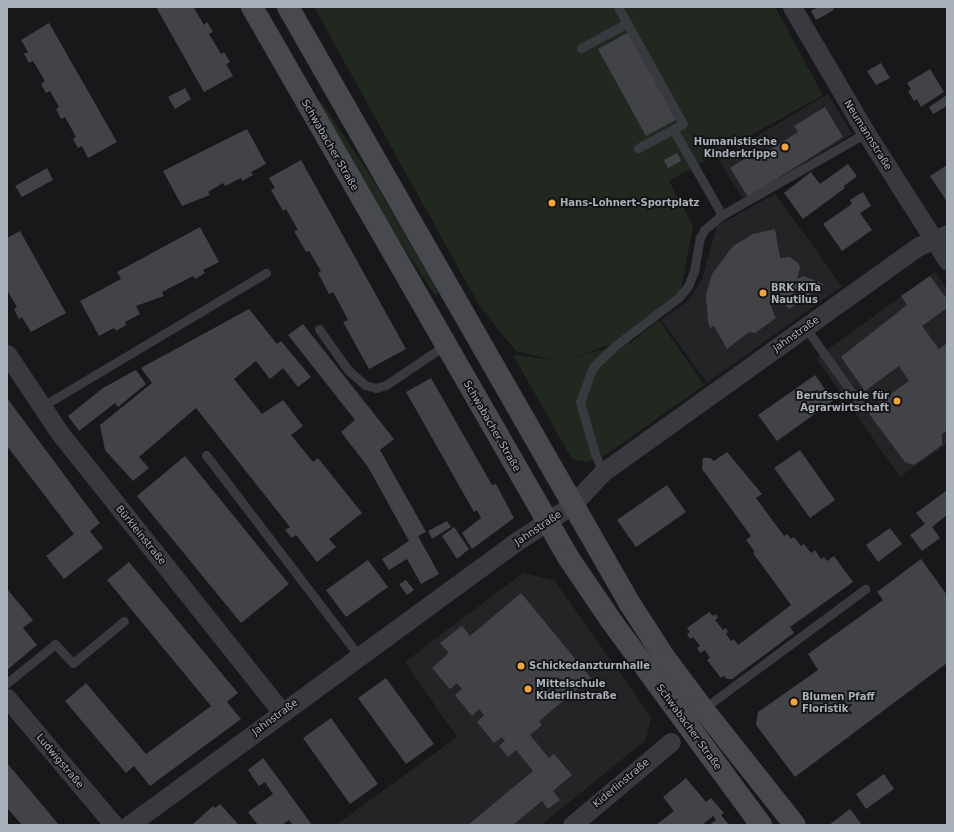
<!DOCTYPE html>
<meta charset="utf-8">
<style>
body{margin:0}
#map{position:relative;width:954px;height:832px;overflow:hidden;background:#18181a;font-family:"DejaVu Sans",sans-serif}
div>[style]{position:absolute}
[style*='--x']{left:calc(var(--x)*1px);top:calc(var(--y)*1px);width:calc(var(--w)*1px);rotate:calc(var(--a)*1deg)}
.built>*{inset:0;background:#242427}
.green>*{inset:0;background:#202820}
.building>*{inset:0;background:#424347}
.service>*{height:9px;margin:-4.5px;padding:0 4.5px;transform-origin:4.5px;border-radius:4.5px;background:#393a3f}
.minor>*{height:19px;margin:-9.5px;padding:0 9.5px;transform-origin:9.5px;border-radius:9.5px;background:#393a3f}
.secondary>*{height:22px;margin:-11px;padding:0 11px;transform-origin:11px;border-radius:11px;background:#47494f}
.dots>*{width:11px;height:11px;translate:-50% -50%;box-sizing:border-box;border:2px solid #131315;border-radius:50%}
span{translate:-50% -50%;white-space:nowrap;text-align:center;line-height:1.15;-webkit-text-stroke:3.5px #131315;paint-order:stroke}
.street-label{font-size:10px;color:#aab0ba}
.poi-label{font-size:10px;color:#aab0ba;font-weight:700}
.right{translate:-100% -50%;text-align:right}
.left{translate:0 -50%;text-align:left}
.frame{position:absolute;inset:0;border:8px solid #aab0ba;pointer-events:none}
</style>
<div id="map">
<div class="built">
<div style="clip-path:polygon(828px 94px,852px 134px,744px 201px,718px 159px)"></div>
<div style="clip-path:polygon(775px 194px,842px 286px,707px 383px,661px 320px,689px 300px,702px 279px,717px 226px)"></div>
<div style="clip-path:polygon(935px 272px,947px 289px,947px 444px,900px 477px,816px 358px)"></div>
<div style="clip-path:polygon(523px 573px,554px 580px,651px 717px,646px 740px,541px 825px,336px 825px,457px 737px,405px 662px)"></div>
</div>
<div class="green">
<div style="clip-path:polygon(314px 7px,775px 7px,823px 95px,669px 181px,693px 226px,681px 290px,618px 342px,571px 358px,632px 342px,659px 320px,704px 385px,607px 454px,587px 462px,572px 459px,513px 355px,554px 360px,516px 351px,480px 307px)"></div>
<div style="clip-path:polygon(320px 100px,374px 181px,439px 293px,435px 295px,394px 233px,317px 102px)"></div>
</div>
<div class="building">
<div style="clip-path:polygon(156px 7px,196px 7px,194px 8px,204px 25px,207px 22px,213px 32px,209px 34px,221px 54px,224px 52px,230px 62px,226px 64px,233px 76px,204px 92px)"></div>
<div style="clip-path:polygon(818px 7px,832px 7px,834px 10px,816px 20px,811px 11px)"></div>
<div style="clip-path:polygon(49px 23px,117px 142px,88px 158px,82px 146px,78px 148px,73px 139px,76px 137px,65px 117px,61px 119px,56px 109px,59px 107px,50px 91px,46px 93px,41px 84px,45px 81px,33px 61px,29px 63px,24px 54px,28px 52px,21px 40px)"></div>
<div style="clip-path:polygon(629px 32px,676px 120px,646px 136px,598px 49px)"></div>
<div style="clip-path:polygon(881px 63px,890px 78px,876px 85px,867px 71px)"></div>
<div style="clip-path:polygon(930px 69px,944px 92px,921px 107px,917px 99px,914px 101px,908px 91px,911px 89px,907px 83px)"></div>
<div style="clip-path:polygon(185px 88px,191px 99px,175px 109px,168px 97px)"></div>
<div style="clip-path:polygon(947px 95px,947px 106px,933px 114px,929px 107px)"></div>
<div style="clip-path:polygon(825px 107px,843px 137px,748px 197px,730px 168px,760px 149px,763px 154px,798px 132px,794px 126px)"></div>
<div style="clip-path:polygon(247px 129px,266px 164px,251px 172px,253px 175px,242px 181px,241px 178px,225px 186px,223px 183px,208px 192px,210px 195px,182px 206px,163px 171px)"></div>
<div style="clip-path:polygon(677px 153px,681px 161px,668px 168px,664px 160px)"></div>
<div style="clip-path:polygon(301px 160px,406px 349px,369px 369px,343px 322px,348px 320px,344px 312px,333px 292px,329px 294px,318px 273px,321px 271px,309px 251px,306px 252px,294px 231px,298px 230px,286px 209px,283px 211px,271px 190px,275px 188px,269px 178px)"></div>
<div style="clip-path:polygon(848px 164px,857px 176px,844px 186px,845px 188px,803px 219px,784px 193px,811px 172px,820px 184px)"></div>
<div style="clip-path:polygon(947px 165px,947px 202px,930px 176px)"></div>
<div style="clip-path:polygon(47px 168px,53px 180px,22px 197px,15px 186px)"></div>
<div style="clip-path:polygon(863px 192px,871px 206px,860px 213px,872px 230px,842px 251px,823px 224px,852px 204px,850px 200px)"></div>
<div style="clip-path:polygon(200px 227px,219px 262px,203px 270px,205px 273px,195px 279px,193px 276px,162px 292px,164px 296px,136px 306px,140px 314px,125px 322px,126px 325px,116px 331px,114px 328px,99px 336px,80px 301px,121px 279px,117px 272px)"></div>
<div style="clip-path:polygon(775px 229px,780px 258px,790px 257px,798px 263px,800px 267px,797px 279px,803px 276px,824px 284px,789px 309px,778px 296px,769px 302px,776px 318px,755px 333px,749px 332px,727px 349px,714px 326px,710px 328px,708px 321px,706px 295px,712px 274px,733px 246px,753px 234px)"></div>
<div style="clip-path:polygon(20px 231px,66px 313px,31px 332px,22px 317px,19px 319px,14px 309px,17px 307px,7px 290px,7px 238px)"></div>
<div style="clip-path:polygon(930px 276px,947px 299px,947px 308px,922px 326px,939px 349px,947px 343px,947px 430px,942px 434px,942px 445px,914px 465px,905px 462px,867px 411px,909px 381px,899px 366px,865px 391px,841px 357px,907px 305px,901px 296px)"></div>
<div style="clip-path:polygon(249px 309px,277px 344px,281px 341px,311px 377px,298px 387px,283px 368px,270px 379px,256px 361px,234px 379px,262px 414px,283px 400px,303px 426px,291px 435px,313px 462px,318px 458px,362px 513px,329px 539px,336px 547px,317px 562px,296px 535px,292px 538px,285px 530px,290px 527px,196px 408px,139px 457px,149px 468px,133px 481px,105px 450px,100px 425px,152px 383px,141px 368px)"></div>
<div style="clip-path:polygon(303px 324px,394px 439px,380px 450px,426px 532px,418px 536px,439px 574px,421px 584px,407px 559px,389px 570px,382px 559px,409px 541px,368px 467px,341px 432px,355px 420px,288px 335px)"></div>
<div style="clip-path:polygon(136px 370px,146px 384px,118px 407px,115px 403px,79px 431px,68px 416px,103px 388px)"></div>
<div style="clip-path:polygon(815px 375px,833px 401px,777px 441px,758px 415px)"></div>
<div style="clip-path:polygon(431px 378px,492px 485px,496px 484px,514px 518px,472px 549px,462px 533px,481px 518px,477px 510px,474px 512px,406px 392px)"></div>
<div style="clip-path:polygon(7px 398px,100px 523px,90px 531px,103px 548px,64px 579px,46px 556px,74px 534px,7px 446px)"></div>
<div style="clip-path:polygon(800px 450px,835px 500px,810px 518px,774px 468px)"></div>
<div style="clip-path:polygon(727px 452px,762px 494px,756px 498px,784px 536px,787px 534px,791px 539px,794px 537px,801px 546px,804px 544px,811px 553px,815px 550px,821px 559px,824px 557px,827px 561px,834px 556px,853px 582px,790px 627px,794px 633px,732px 679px,727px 679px,724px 676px,721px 678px,707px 660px,710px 658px,705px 650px,700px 653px,697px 648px,700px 646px,693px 637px,690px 639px,687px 634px,690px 632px,687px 628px,709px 612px,713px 616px,716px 614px,718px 618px,715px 620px,723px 630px,726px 628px,728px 632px,726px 634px,731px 641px,734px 639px,738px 645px,791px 605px,753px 553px,755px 552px,746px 540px,751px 536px,702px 469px,703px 458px,710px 458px,714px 461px)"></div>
<div style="clip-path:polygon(185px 456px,289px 584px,241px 623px,137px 496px)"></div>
<div style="clip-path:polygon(667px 485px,686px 512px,636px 547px,617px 520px)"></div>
<div style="clip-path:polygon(947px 490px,947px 515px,932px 527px,940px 538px,922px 551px,910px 535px,925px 524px,916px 513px)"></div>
<div style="clip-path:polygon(447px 521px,451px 527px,432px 539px,428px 531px)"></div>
<div style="clip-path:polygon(454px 527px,469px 549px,457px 559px,442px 536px)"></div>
<div style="clip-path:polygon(890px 528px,902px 544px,878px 562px,866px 545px)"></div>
<div style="clip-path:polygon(921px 559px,947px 595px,947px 663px,795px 777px,756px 725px,758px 712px,818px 670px,808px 654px,883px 600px,877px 592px)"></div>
<div style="clip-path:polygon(368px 560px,388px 587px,346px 617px,326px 590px)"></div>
<div style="clip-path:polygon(129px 562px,238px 693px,227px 702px,241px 719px,150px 786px,134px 766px,126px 773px,65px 701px,86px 683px,146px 754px,211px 706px,107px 580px)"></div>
<div style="clip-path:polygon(406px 580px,414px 590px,407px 595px,399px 584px)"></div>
<div style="clip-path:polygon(7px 589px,33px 620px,23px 628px,37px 645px,7px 670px)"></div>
<div style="clip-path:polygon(521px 593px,591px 678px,539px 721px,542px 725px,530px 735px,549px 758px,554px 754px,572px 775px,553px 791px,560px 800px,548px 809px,542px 801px,513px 825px,468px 825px,533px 771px,516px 750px,508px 757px,499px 746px,505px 741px,502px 737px,494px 743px,477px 722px,484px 715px,479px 709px,472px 716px,455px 695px,462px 689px,457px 683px,450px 689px,432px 668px,449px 653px,440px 643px,462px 626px,470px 636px)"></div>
<div style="clip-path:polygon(386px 678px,434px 744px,406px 764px,358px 698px)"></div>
<div style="clip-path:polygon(331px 718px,378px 784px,350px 804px,303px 738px)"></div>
<div style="clip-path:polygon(263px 758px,275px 774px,312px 825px,293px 825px,289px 820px,282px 825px,258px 825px,248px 812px,273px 794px,265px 782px,259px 786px,248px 770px)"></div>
<div style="clip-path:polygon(7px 763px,29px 789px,59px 825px,22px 825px,7px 808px)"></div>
<div style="clip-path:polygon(884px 774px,894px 789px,866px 809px,856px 794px)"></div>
<div style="clip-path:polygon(686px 778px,706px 802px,711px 798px,724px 813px,721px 815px,729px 825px,709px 825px,716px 820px,713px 816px,702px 825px,656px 825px,674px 811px,663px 797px)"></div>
<div style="clip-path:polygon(220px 804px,238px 824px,236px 825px,192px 825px,213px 806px,215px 808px)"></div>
<div style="clip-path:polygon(850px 809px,862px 825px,829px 825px)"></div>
</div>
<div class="service">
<div style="--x:627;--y:23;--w:115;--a:61"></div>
<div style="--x:683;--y:124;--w:51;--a:151.9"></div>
<div style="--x:581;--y:48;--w:52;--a:-28.5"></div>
<div style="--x:627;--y:23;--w:18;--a:-119"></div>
<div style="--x:673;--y:129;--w:99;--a:60.3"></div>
<div style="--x:805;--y:327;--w:98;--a:54.5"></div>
<div style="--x:319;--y:329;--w:50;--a:54.7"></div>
<div style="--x:348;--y:370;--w:23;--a:41"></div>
<div style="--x:365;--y:385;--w:11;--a:15"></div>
<div style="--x:376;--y:388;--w:10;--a:-17"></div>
<div style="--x:386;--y:385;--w:71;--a:-34.1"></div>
<div style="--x:41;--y:407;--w:262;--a:-30.8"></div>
<div style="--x:206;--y:455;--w:253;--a:52.7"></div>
<div style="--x:603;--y:472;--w:20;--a:-114"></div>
<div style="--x:595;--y:454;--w:54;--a:-106.1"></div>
<div style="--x:580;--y:402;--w:37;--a:-70"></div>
<div style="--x:593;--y:367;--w:32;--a:-44"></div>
<div style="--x:616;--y:345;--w:78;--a:-37.2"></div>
<div style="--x:678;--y:298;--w:16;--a:-50"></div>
<div style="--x:688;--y:286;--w:16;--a:-68"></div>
<div style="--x:694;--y:271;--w:34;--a:-80"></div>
<div style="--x:700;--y:238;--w:9;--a:-63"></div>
<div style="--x:704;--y:230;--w:23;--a:-40"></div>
<div style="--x:722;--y:215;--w:166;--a:-29.7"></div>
<div style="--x:7;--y:683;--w:62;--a:-39.1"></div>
<div style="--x:55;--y:644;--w:26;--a:47"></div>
<div style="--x:73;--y:663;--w:66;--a:-39.5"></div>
<div style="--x:703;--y:709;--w:202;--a:-36.5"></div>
</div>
<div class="minor">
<div style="--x:792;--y:7;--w:146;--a:59.6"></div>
<div style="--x:866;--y:133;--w:151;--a:57.5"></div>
<div style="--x:7;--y:354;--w:94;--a:56.3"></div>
<div style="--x:59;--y:432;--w:358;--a:51.5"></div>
<div style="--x:7;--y:698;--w:166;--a:49.9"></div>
<div style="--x:129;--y:825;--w:481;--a:-36.2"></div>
<div style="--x:517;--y:541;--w:66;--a:-33.2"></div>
<div style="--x:572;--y:505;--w:45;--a:-46.8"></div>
<div style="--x:603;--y:472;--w:388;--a:-35.6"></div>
<div style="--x:919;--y:246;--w:30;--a:-23"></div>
<div style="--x:572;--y:825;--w:129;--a:-40"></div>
</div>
<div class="secondary">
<div style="--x:252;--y:7;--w:634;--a:60.12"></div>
<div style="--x:568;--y:557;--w:78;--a:55.9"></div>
<div style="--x:612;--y:622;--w:252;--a:53.7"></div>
<div style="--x:288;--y:7;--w:688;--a:60.19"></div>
<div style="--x:630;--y:604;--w:64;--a:57.1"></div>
<div style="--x:665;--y:658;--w:64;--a:53.3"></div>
<div style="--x:703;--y:709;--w:148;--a:51.6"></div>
</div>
<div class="dots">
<div style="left:785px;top:147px;background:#f5a535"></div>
<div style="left:552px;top:203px;background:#f5a535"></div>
<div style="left:763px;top:293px;background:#f5a535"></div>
<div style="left:897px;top:401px;background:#f5a535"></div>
<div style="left:521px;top:666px;background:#f5a535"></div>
<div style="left:528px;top:689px;background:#f5a535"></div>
<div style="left:794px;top:702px;background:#f5a535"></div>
</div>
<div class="street-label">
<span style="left:868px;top:135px;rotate:58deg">Neumannstraße</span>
<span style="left:330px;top:145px;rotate:60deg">Schwabacher Straße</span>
<span style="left:796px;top:334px;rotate:-35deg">Jahnstraße</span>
<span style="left:492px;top:426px;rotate:60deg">Schwabacher Straße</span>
<span style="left:538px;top:528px;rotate:-34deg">Jahnstraße</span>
<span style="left:141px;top:535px;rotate:51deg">Bürkleinstraße</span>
<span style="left:275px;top:717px;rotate:-36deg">Jahnstraße</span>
<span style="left:689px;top:727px;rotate:54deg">Schwabacher Straße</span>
<span style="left:60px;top:761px;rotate:50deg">Ludwigstraße</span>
<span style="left:621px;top:783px;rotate:-40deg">Kiderlinstraße</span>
</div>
<div class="poi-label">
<span class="right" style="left:777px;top:147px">Humanistische<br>Kinderkrippe</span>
<span class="left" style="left:560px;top:203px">Hans-Lohnert-Sportplatz</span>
<span class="left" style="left:771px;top:293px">BRK KiTa<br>Nautilus</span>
<span class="right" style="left:889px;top:401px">Berufsschule für<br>Agrarwirtschaft</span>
<span class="left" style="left:529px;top:666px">Schickedanzturnhalle</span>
<span class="left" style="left:536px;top:689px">Mittelschule<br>Kiderlinstraße</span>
<span class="left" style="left:802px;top:702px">Blumen Pfaff<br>Floristik</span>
</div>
<div class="frame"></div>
</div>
